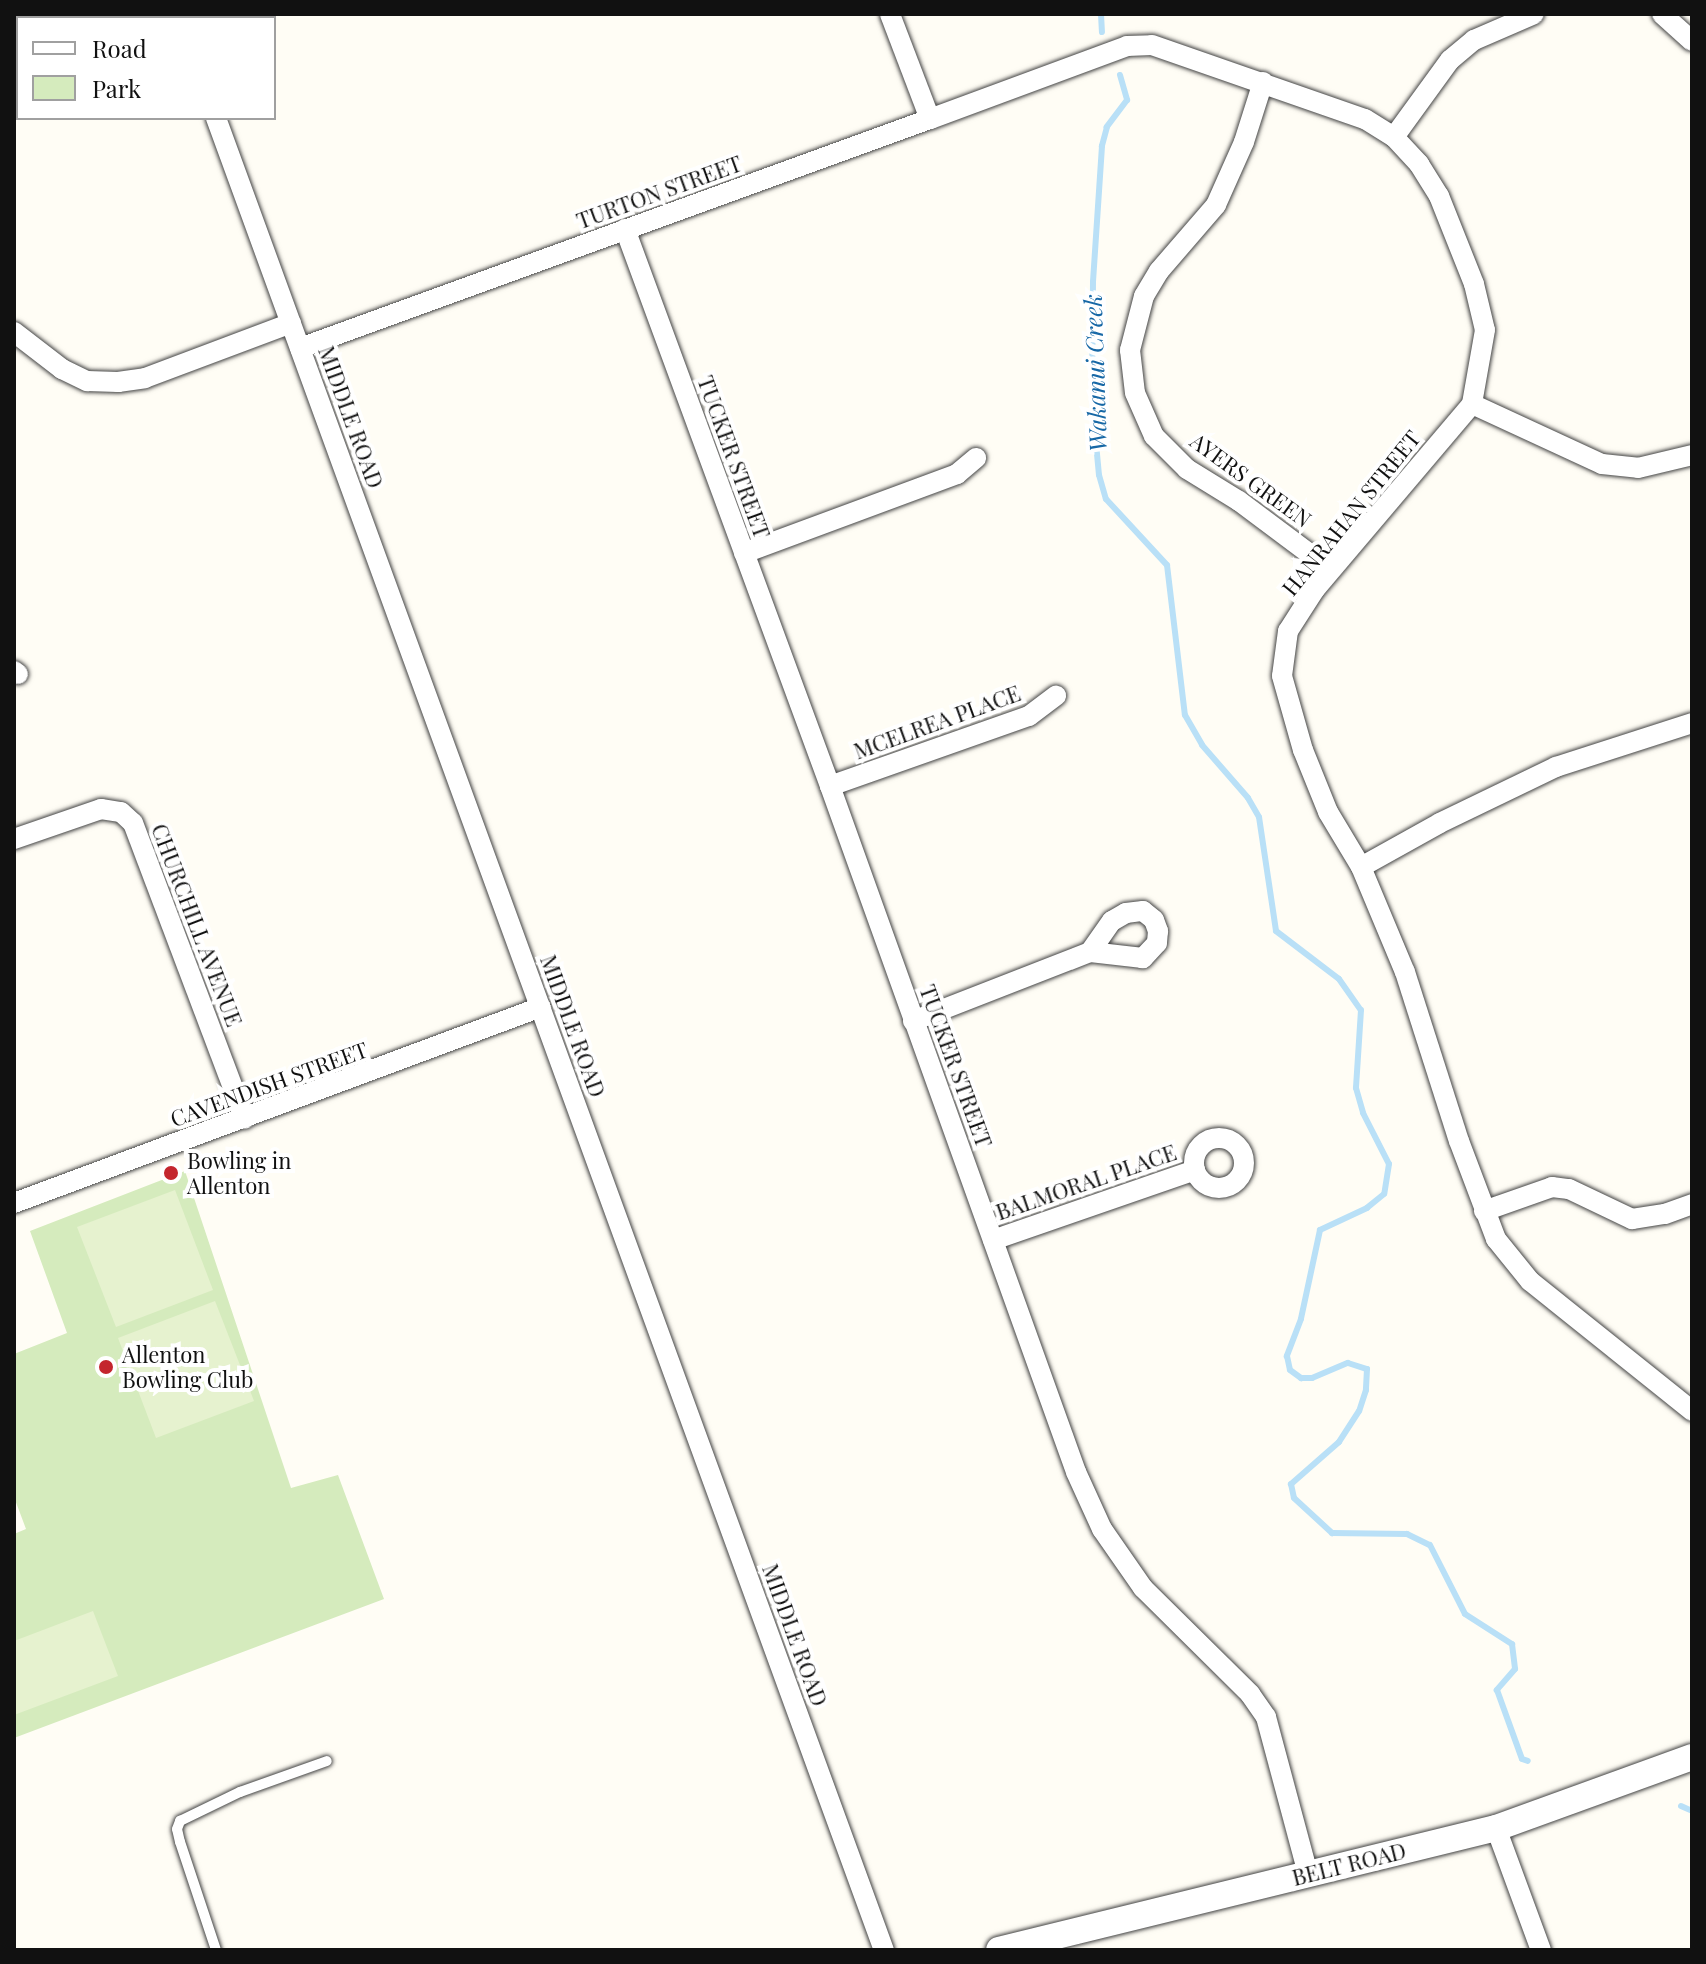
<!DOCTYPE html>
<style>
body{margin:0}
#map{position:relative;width:1706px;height:1964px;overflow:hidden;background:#fffdf5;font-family:"Playfair Display",serif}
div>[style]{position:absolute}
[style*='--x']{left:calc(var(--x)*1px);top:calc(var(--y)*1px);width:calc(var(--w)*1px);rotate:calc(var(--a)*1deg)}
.green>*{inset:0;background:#d5ebbd}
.pitch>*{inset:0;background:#e6f2cf}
.stream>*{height:6px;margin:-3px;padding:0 3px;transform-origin:3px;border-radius:3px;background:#b9e0f7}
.roads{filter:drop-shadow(0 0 2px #444) drop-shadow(0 0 2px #444)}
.service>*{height:10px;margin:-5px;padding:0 5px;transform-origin:5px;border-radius:5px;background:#fff}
.minor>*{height:20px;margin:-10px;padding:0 10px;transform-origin:10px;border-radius:10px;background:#fff}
.minor>.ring{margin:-10px;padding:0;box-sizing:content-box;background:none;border:20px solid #fff;border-radius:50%}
.tertiary>*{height:26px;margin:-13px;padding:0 13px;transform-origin:13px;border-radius:13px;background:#fff}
.dots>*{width:22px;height:22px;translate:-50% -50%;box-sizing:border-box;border:4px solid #fff;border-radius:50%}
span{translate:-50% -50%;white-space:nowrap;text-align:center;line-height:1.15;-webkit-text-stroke:8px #fff;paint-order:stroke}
.street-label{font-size:22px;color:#111}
.poi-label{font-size:22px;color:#111}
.left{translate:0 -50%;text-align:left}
.water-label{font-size:24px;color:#1768a6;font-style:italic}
.frame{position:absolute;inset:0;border:16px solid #111;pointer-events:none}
.legend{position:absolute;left:16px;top:16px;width:260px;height:104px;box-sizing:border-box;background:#fff;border:2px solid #a0a0a0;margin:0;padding:10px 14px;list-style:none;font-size:24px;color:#111}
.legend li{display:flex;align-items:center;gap:16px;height:40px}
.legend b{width:40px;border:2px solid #a0a0a0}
</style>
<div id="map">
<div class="green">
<div style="clip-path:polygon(185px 1171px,291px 1488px,338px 1475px,384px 1599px,14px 1738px,14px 1534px,26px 1529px,14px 1497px,14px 1354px,67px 1333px,30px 1231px)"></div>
</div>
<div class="pitch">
<div style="clip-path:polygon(175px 1190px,213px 1290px,116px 1327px,77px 1227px)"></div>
<div style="clip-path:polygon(215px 1301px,254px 1401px,156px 1438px,118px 1338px)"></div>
<div style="clip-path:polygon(93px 1611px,118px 1676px,14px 1715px,14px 1641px)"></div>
</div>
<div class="stream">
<div style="--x:1101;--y:14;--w:18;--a:87"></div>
<div style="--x:1120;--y:75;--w:26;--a:74"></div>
<div style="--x:1127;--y:100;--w:34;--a:127"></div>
<div style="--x:1107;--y:127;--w:20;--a:105"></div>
<div style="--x:1102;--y:146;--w:136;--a:93.8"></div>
<div style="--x:1093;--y:282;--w:119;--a:90.5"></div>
<div style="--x:1092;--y:401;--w:74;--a:84.6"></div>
<div style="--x:1099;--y:475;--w:25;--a:74"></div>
<div style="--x:1106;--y:499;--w:90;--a:47.3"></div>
<div style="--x:1167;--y:565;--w:151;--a:83.2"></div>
<div style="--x:1185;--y:715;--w:34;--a:60"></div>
<div style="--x:1202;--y:745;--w:70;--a:49"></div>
<div style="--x:1248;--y:798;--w:22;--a:60"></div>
<div style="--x:1259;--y:817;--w:115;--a:81.5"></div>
<div style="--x:1276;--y:931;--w:79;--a:37.3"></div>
<div style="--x:1339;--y:979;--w:38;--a:55"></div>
<div style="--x:1361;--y:1010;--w:78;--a:93.7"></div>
<div style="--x:1356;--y:1088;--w:26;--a:74"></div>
<div style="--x:1363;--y:1113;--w:57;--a:63"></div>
<div style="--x:1389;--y:1164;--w:30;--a:99"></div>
<div style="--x:1384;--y:1194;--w:22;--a:141"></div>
<div style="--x:1367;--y:1208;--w:52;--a:154.9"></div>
<div style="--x:1320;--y:1230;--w:91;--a:102.1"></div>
<div style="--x:1301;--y:1319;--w:40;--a:111"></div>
<div style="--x:1287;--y:1356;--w:14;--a:78"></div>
<div style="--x:1290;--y:1370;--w:14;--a:36"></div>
<div style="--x:1301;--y:1378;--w:11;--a:0"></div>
<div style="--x:1312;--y:1378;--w:39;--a:-23"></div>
<div style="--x:1348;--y:1363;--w:20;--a:18"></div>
<div style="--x:1367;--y:1369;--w:21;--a:93"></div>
<div style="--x:1366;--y:1390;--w:22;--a:108"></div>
<div style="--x:1359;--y:1411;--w:37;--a:123"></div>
<div style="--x:1339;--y:1442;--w:64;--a:138.8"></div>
<div style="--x:1291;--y:1484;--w:14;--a:78"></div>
<div style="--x:1294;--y:1498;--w:52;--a:42.6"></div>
<div style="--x:1332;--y:1533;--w:75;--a:0.8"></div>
<div style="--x:1407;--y:1534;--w:25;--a:26"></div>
<div style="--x:1430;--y:1545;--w:77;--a:63.1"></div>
<div style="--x:1465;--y:1614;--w:56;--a:32.6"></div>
<div style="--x:1512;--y:1644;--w:25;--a:83"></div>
<div style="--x:1515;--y:1669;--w:28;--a:131"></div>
<div style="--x:1497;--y:1690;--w:73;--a:70.1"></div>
<div style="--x:1522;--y:1759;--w:6;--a:18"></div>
<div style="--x:1681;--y:1806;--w:12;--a:24"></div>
</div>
<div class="roads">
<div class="service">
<div style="--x:216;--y:1950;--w:114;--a:-108.4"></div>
<div style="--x:180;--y:1842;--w:13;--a:-103"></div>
<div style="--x:177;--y:1829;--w:9;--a:-69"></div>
<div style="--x:180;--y:1821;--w:67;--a:-25.8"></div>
<div style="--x:240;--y:1792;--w:92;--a:-19.6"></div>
</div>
<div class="minor">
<div style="--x:176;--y:14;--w:4;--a:63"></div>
<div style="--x:1662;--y:14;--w:40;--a:42"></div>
<div style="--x:1263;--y:82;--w:63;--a:107.6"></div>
<div style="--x:1244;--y:142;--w:69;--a:114"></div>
<div style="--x:1216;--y:205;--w:87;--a:130.8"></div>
<div style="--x:1159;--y:271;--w:29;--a:121"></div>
<div style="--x:1144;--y:296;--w:56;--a:104.5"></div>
<div style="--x:1130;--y:350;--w:43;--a:83.4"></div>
<div style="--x:1135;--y:393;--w:47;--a:66.2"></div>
<div style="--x:1154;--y:436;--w:47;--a:45"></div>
<div style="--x:1187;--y:469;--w:61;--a:31.6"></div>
<div style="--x:1239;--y:501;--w:114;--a:36.8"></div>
<div style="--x:216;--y:118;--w:1950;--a:69.97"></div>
<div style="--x:930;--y:119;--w:210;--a:-20.3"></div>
<div style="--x:1127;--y:46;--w:25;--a:-2"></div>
<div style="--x:1152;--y:45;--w:225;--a:19.2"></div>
<div style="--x:1365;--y:119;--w:34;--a:32"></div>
<div style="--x:1394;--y:137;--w:37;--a:47"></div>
<div style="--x:1419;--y:164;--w:38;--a:58"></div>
<div style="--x:1439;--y:196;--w:95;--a:68.3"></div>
<div style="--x:1474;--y:284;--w:47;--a:76.6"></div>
<div style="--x:1485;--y:330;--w:75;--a:100"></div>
<div style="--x:1472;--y:404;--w:243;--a:130.3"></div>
<div style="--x:1315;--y:589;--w:50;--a:122.7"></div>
<div style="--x:1288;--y:631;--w:45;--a:97.6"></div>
<div style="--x:1282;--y:676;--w:77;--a:74.2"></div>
<div style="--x:1303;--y:750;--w:67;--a:68"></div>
<div style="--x:1328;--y:812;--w:64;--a:59"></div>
<div style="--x:1361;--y:867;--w:114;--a:67.3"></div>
<div style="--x:1405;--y:972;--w:177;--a:72.3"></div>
<div style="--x:1459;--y:1141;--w:105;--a:69.3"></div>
<div style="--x:1496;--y:1239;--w:54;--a:51"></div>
<div style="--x:1530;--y:1281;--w:208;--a:38.7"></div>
<div style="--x:1394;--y:137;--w:95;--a:-54"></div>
<div style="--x:1450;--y:60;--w:31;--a:-40"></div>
<div style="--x:1474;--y:40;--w:65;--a:-23.4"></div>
<div style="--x:625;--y:229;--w:594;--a:69.79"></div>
<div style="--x:830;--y:786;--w:729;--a:70.27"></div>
<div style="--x:1076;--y:1472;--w:63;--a:65.5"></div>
<div style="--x:1102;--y:1529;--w:72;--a:55.2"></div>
<div style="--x:1143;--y:1588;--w:151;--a:44.7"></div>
<div style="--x:1250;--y:1694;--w:28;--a:55"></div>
<div style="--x:1266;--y:1717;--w:163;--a:75"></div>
<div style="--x:14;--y:332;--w:61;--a:37.6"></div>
<div style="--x:62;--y:369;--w:28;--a:26"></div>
<div style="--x:87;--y:381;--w:31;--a:2"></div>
<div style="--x:118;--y:382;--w:27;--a:-8"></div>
<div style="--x:145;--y:378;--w:156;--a:-20.6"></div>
<div style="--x:300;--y:348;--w:670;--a:-19.98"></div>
<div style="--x:930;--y:119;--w:112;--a:-110.9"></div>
<div style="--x:1472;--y:404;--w:143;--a:24.8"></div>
<div style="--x:1602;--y:464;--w:36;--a:6"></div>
<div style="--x:1638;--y:468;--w:56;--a:-13.5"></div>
<div style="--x:744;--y:553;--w:227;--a:-20.3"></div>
<div style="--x:957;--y:474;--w:25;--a:-40"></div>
<div style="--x:14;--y:671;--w:5;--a:37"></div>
<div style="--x:830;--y:786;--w:211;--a:-19.4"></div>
<div style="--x:1029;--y:716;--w:34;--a:-37"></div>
<div style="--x:14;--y:839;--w:92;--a:-19"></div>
<div style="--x:101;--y:809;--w:20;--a:9"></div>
<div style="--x:121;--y:812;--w:16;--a:43"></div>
<div style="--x:133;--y:823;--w:316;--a:69.3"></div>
<div style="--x:1361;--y:867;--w:90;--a:-29.1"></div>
<div style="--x:1440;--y:823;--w:129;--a:-25.8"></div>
<div style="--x:1556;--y:767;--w:143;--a:-17.9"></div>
<div style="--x:913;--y:1021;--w:190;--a:-21.3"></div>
<div style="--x:1090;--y:952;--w:38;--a:-55"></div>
<div style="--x:1112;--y:921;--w:16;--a:-30"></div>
<div style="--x:1126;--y:913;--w:17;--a:-7"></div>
<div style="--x:1143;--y:911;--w:14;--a:39"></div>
<div style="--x:1154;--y:920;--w:12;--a:70"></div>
<div style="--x:1158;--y:931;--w:12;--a:95"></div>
<div style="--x:1157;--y:943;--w:21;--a:133"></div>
<div style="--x:1143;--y:958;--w:53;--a:-173.5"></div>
<div class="ring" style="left:1194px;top:1138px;width:30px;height:30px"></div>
<div style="--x:14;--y:1203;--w:562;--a:-20.4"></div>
<div style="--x:1484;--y:1211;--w:72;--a:-19.4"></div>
<div style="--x:1552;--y:1187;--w:17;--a:7"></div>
<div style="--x:1569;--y:1189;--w:70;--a:25.5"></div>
<div style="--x:1632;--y:1219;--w:33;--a:-9"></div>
<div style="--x:1665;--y:1214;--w:29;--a:-20"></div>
<div style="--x:993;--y:1240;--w:214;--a:-19.1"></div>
<div style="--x:1496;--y:1828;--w:130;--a:69.8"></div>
</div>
<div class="tertiary">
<div style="--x:999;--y:1950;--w:512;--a:-13.79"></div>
<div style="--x:1496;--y:1828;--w:208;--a:-19.9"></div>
</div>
</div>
<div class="dots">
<div style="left:171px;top:1173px;background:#c4262e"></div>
<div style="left:106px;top:1367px;background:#c4262e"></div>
</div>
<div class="street-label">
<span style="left:659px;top:192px;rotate:-20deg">TURTON STREET</span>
<span style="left:351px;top:417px;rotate:70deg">MIDDLE ROAD</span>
<span style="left:734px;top:457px;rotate:70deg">TUCKER STREET</span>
<span style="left:1251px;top:480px;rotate:36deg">AYERS GREEN</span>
<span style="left:1351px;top:513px;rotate:-51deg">HANRAHAN STREET</span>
<span style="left:937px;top:722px;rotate:-20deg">MCELREA PLACE</span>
<span style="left:197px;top:925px;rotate:69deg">CHURCHILL AVENUE</span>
<span style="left:573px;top:1026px;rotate:70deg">MIDDLE ROAD</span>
<span style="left:956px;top:1066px;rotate:70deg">TUCKER STREET</span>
<span style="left:269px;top:1084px;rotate:-20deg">CAVENDISH STREET</span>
<span style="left:1086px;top:1182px;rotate:-19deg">BALMORAL PLACE</span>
<span style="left:795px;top:1635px;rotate:70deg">MIDDLE ROAD</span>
<span style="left:1349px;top:1864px;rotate:-14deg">BELT ROAD</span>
</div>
<div class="poi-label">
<span class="left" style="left:187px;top:1173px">Bowling in<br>Allenton</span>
<span class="left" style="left:122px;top:1367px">Allenton<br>Bowling Club</span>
</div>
<div class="water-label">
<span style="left:1095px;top:373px;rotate:-92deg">Wakanui Creek</span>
</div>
<div class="frame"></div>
<ul class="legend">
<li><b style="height:10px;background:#fff"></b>Road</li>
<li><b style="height:22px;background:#d5ebbd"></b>Park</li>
</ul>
</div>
